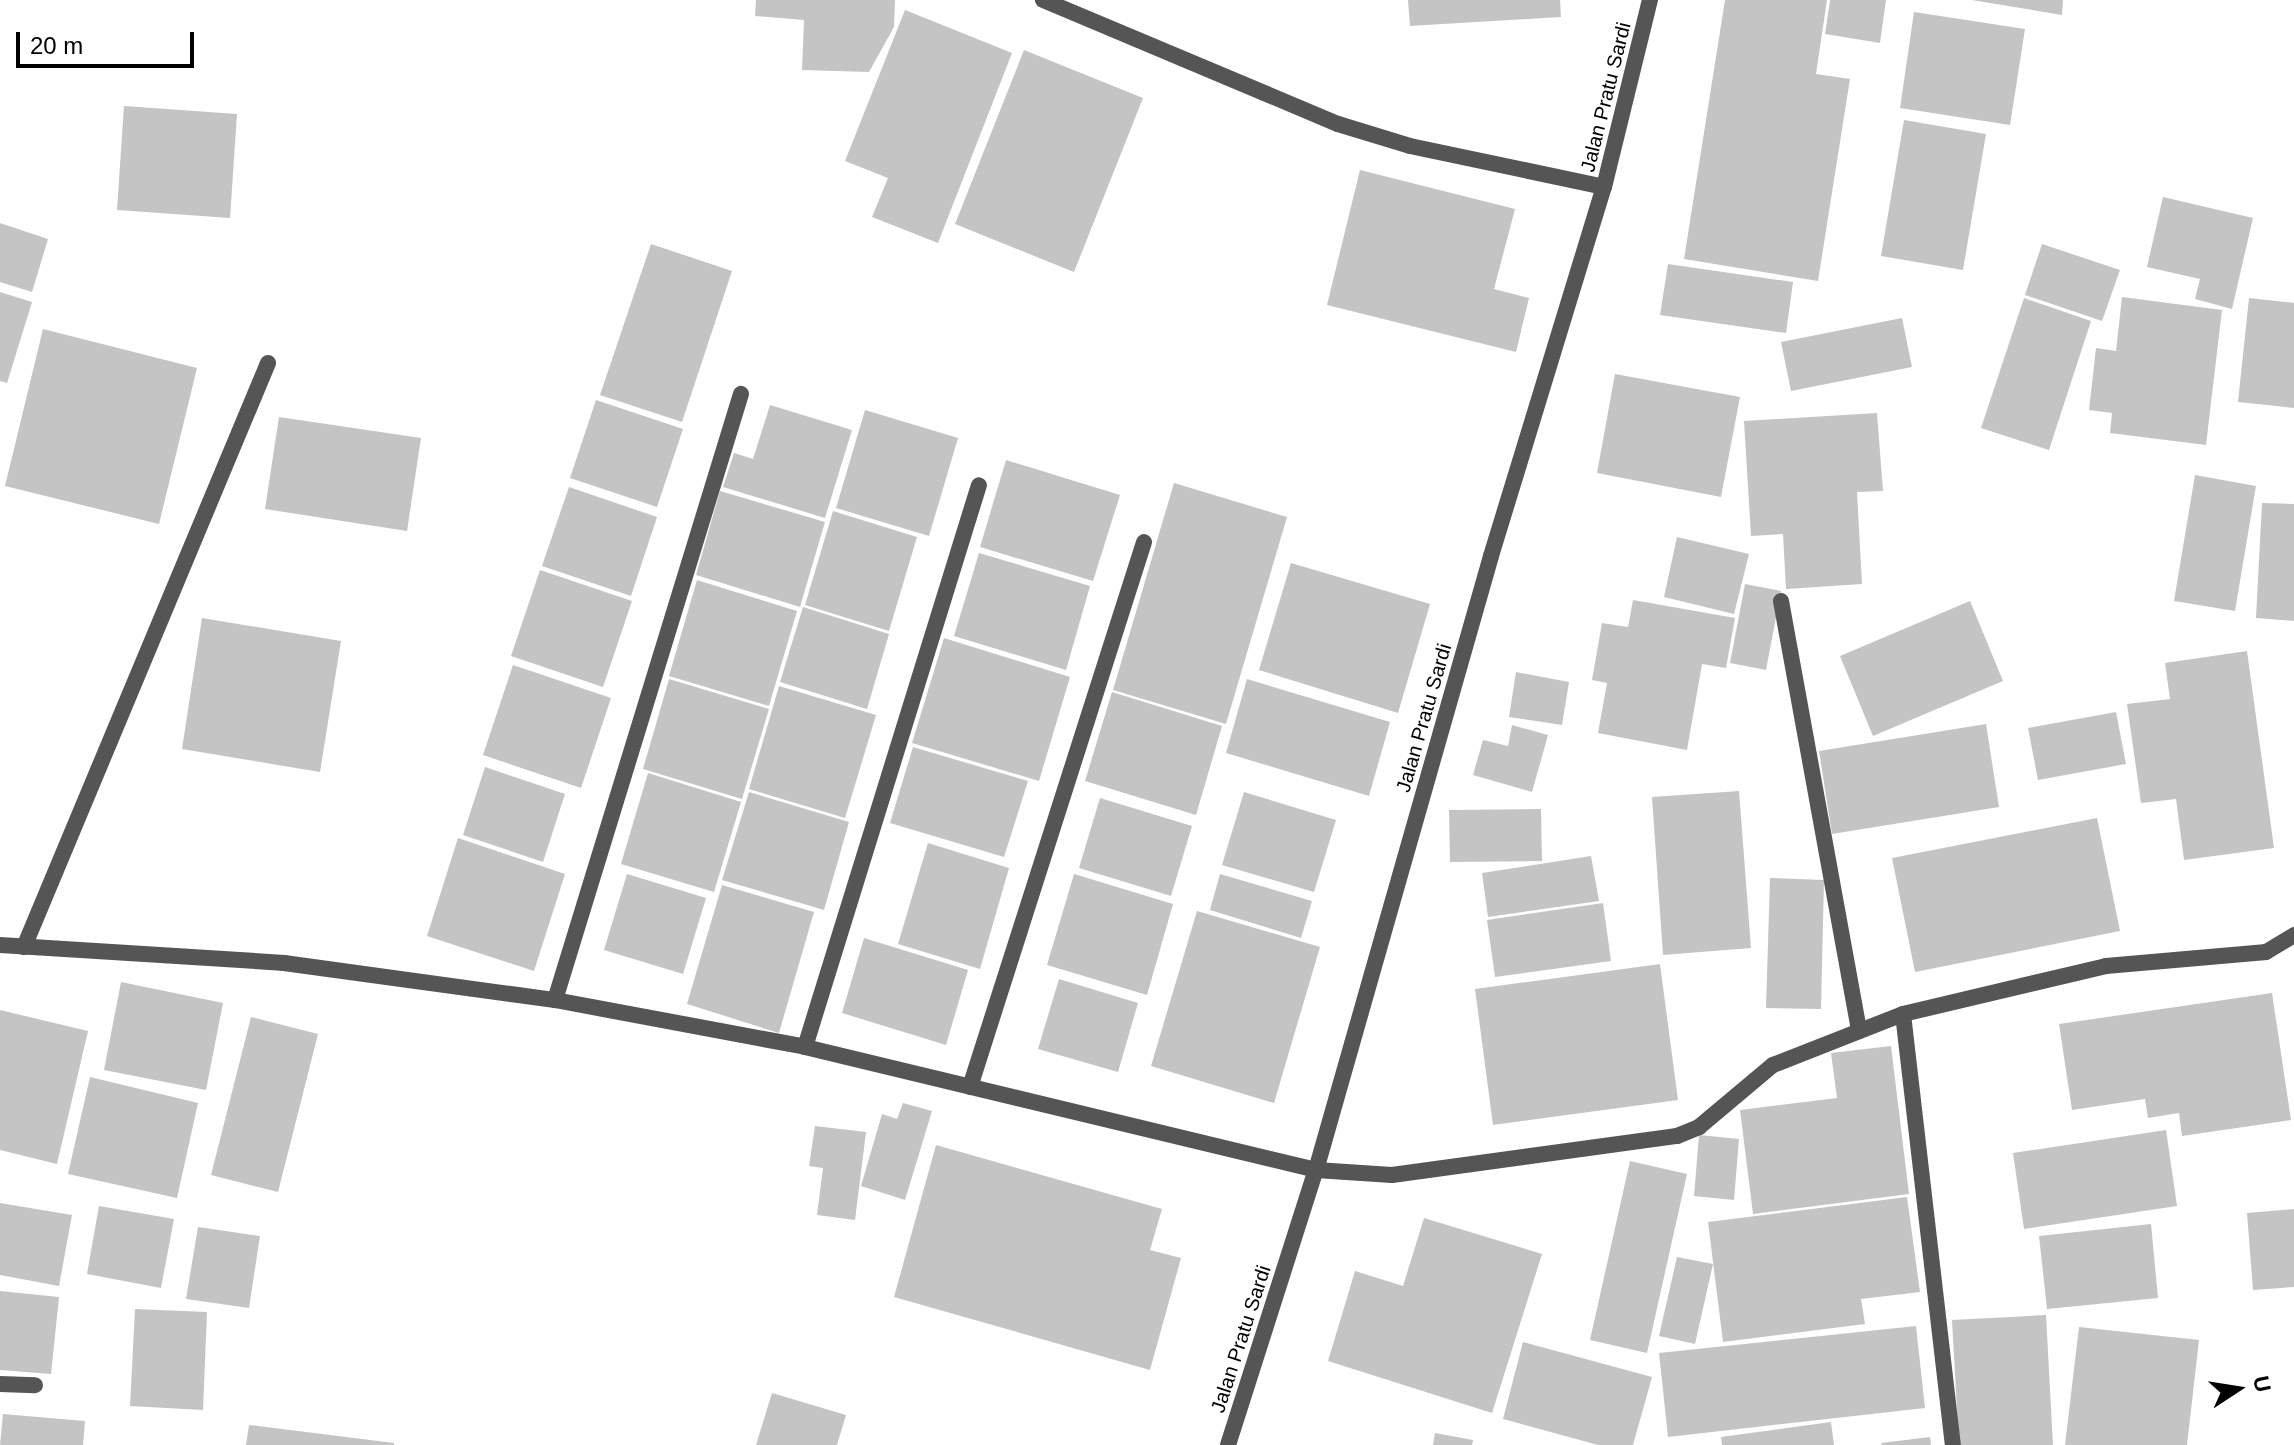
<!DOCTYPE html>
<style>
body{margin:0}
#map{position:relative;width:2294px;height:1445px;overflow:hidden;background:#fff;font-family:Helvetica,sans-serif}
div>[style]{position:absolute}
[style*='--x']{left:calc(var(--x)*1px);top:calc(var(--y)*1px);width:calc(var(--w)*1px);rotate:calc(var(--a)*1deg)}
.building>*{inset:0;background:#c4c4c4}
.minor>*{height:16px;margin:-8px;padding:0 8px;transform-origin:8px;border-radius:8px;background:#555}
span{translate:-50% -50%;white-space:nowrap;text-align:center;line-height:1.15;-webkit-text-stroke:6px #fff;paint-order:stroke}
.street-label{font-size:20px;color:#000}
.north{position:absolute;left:2198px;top:1349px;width:80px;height:80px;-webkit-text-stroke:6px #fff;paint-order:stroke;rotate:78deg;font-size:22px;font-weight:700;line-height:32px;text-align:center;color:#000}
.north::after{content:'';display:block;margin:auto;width:28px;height:36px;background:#000;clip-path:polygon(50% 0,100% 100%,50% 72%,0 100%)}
.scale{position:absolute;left:16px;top:32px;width:178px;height:36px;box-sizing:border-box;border:4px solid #000;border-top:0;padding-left:10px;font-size:24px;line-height:28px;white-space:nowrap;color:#000;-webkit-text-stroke:6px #fff;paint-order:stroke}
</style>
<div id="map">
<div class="building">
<div style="clip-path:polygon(756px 0,895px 0,894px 27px,869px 72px,802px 70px,804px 20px,755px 16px)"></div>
<div style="clip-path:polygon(1408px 0,1560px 0,1561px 17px,1410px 26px)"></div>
<div style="clip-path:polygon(1725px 0,1827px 0,1816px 74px,1850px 79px,1818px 281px,1684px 259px)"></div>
<div style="clip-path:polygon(1830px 0,1886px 0,1880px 43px,1825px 34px)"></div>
<div style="clip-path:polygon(1972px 0,2063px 0,2062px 15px)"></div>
<div style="clip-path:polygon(905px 10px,1012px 53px,938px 243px,872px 217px,888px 178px,845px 161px)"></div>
<div style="clip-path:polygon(1914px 12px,2025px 29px,2010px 125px,1900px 108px)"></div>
<div style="clip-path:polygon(1024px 50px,1143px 98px,1074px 272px,955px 224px)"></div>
<div style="clip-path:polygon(124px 106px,237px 114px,230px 218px,117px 210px)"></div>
<div style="clip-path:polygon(1904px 120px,1986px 134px,1963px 270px,1881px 256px)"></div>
<div style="clip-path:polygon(1360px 170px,1515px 209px,1494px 289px,1529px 298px,1516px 352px,1327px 305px)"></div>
<div style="clip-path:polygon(2163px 197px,2253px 218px,2232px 309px,2195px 299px,2200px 279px,2147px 267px)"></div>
<div style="clip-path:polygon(0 223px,48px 239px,32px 292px,0 282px)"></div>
<div style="clip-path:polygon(651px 244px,732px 271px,682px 422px,600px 395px)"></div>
<div style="clip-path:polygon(2042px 244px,2120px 270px,2102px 321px,2025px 295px)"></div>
<div style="clip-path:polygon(1668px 264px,1793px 282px,1786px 333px,1660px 315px)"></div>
<div style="clip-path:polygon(0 292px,32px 302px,7px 383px,0 381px)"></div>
<div style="clip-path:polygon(2122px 297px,2222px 310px,2206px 445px,2110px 433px,2112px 413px,2089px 410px,2096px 348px,2116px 351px)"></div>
<div style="clip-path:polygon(2024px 298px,2091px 321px,2049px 450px,1981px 428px)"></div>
<div style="clip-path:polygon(2249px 298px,2294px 303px,2294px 408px,2238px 402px)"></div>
<div style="clip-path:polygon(1902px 318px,1912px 367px,1791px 391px,1781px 342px)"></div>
<div style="clip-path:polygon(43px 329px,197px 368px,159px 524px,5px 486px)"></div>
<div style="clip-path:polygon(1615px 374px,1740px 397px,1721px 497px,1597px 473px)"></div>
<div style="clip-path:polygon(596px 400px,683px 429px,657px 507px,570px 478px)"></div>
<div style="clip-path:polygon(770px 405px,852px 430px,825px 518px,723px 487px,734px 453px,753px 459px)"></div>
<div style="clip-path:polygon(865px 410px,958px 438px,929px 536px,836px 508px)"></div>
<div style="clip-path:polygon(1877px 413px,1883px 491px,1857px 492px,1862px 584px,1786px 589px,1783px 534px,1751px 536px,1744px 421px)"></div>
<div style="clip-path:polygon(279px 417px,421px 438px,407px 531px,265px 509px)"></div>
<div style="clip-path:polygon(1006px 460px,1120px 495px,1093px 581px,980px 547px)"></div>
<div style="clip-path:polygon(2195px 475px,2256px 486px,2235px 611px,2174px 601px)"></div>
<div style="clip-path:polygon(1174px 483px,1287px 517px,1226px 724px,1113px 690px)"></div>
<div style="clip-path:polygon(569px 487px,657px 517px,631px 596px,542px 566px)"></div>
<div style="clip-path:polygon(720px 491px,825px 522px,800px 607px,696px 575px)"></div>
<div style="clip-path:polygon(2262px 503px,2294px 504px,2294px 621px,2256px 618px)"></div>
<div style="clip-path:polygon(833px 511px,917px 537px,889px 631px,805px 605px)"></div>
<div style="clip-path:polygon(1677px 537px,1749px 554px,1734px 614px,1664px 597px)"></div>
<div style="clip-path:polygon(979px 553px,1090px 586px,1066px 670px,954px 636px)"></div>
<div style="clip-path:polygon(1291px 563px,1430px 604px,1398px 713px,1259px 670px)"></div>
<div style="clip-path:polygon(540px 570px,632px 601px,603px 687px,511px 656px)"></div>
<div style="clip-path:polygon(697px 580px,797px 611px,769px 706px,669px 676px)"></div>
<div style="clip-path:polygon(1745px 584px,1781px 591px,1766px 670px,1730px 663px)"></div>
<div style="clip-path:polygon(1633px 600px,1735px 618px,1726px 668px,1702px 664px,1687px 750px,1598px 733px,1607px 683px,1592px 680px,1602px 623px,1628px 627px)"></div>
<div style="clip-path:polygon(1970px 601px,2003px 681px,1873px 736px,1840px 656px)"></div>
<div style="clip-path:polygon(803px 607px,889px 634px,867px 709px,780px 682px)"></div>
<div style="clip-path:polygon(202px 618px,341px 641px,320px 772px,182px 749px)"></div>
<div style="clip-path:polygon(944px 638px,1070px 677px,1039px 781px,912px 743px)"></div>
<div style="clip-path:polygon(2247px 651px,2274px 848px,2184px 860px,2176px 799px,2141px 803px,2127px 704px,2170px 699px,2165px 663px)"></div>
<div style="clip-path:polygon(513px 665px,611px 698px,581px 788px,483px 755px)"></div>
<div style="clip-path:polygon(1516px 672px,1569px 682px,1562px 725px,1509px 717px)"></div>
<div style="clip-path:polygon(669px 679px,769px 709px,742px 799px,643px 769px)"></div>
<div style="clip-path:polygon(1247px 679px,1390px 722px,1369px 796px,1226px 753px)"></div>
<div style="clip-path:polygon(779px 686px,876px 715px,845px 818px,749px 789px)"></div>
<div style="clip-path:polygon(1112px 692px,1222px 726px,1196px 815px,1085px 781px)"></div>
<div style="clip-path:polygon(2116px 712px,2126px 764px,2038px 780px,2028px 728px)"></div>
<div style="clip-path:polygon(1986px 724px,1999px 807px,1832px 834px,1819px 751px)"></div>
<div style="clip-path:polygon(1512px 725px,1548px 735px,1532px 792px,1473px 775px,1483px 740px,1508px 746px)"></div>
<div style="clip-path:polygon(913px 747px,1028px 781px,1004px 857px,890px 823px)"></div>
<div style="clip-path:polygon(485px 767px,565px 794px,543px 862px,463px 835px)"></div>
<div style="clip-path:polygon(648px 773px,741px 802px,714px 892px,621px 864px)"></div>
<div style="clip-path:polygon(1739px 791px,1751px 948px,1663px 955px,1652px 797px)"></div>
<div style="clip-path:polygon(749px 792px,849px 822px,824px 910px,722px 880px)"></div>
<div style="clip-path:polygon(1244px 792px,1336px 820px,1314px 892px,1222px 865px)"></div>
<div style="clip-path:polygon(1100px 798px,1192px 826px,1171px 896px,1079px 868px)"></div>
<div style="clip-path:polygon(1541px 809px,1542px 861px,1450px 862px,1449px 810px)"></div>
<div style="clip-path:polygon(2097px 818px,2120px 931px,1915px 972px,1892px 858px)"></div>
<div style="clip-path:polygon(458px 838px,565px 874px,534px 971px,427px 936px)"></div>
<div style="clip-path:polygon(928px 843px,1009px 868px,980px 969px,898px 944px)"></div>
<div style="clip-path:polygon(1591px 856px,1599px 901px,1488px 917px,1482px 873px)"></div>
<div style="clip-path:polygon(627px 874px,706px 898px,683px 974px,604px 950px)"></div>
<div style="clip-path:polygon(1074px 874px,1173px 904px,1147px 995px,1047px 965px)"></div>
<div style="clip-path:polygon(1220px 874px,1312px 901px,1301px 938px,1210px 910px)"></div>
<div style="clip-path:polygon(1770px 878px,1824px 880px,1821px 1009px,1766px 1008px)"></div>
<div style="clip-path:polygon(722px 885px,814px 912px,779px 1033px,687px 1004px)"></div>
<div style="clip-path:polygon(1603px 903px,1611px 961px,1495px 977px,1487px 920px)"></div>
<div style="clip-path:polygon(1197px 911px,1320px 947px,1274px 1103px,1151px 1066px)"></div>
<div style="clip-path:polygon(864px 938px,968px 970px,946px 1045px,842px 1013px)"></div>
<div style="clip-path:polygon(1660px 964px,1678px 1100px,1493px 1125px,1475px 989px)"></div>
<div style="clip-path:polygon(1059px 979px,1138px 1003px,1118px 1072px,1038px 1049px)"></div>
<div style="clip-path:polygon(121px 982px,223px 1003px,206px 1090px,104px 1070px)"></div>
<div style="clip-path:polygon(2272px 993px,2291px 1120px,2182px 1136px,2179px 1113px,2148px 1118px,2145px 1099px,2072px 1110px,2059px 1024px)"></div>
<div style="clip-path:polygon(0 1010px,88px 1031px,57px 1164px,0 1150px)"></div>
<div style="clip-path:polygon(251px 1017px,318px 1034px,278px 1192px,211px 1175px)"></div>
<div style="clip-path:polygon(1891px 1046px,1909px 1194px,1753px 1214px,1740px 1110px,1837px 1098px,1831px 1053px)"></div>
<div style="clip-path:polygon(90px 1077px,198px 1103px,177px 1198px,68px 1174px)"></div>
<div style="clip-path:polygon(903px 1103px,932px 1111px,905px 1200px,861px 1186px,882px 1114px,897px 1119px)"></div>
<div style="clip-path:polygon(815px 1126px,866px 1132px,855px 1220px,817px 1215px,823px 1168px,809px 1166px)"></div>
<div style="clip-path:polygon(2166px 1130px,2177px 1206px,2024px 1229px,2013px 1153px)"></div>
<div style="clip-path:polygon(1699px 1135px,1739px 1139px,1734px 1200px,1694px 1196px)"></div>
<div style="clip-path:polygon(936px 1145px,1162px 1209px,1150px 1250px,1181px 1258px,1150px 1370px,894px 1297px)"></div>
<div style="clip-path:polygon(1630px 1161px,1687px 1174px,1647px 1353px,1590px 1340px)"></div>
<div style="clip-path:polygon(1907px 1197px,1920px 1292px,1861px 1299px,1865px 1324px,1723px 1342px,1708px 1222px)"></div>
<div style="clip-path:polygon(0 1203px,72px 1215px,59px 1286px,0 1275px)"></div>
<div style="clip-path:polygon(99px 1206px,174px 1219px,161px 1288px,87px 1274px)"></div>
<div style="clip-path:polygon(2294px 1209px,2294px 1287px,2253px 1290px,2247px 1213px)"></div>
<div style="clip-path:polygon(1424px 1218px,1542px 1254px,1492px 1413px,1328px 1361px,1355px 1271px,1403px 1286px)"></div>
<div style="clip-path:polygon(2151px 1224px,2158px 1298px,2047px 1309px,2039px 1236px)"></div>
<div style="clip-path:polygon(198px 1227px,260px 1236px,249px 1308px,186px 1299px)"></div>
<div style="clip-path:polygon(1677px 1257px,1713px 1264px,1695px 1344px,1659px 1336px)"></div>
<div style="clip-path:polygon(0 1291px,59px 1297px,51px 1374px,0 1370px)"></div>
<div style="clip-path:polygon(135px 1309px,207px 1312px,203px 1410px,130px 1406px)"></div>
<div style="clip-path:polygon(2046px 1315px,2053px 1445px,1959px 1445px,1952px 1320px)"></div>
<div style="clip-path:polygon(1916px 1326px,1925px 1408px,1668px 1437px,1659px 1353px)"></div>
<div style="clip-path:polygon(2079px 1327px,2199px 1340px,2187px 1445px,2065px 1445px)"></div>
<div style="clip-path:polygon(1523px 1342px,1652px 1377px,1633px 1445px,1598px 1445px,1503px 1419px)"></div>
<div style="clip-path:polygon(772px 1393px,846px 1415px,837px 1445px,756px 1445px)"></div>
<div style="clip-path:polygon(3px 1414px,85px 1421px,83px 1445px,0 1445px)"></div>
<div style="clip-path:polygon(1831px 1422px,1834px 1445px,1722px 1445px,1721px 1437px)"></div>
<div style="clip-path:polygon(249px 1425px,394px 1443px,394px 1445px,246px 1445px)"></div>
<div style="clip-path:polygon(1435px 1433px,1473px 1440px,1472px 1445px,1433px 1445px)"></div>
<div style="clip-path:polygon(1930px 1437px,1931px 1445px,1882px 1445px,1881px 1443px)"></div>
</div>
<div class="minor">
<div style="--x:1043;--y:0;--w:320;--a:22.8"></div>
<div style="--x:1338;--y:124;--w:75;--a:17"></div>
<div style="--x:1410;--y:146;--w:198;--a:11.9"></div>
<div style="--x:1781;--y:601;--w:437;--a:79.7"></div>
<div style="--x:0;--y:945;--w:285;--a:3.6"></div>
<div style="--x:284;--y:963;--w:274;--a:7.8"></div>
<div style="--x:555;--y:1000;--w:254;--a:10.6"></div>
<div style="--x:805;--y:1047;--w:526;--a:13.53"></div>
<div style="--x:1316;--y:1170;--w:76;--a:3.8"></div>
<div style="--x:1392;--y:1175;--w:288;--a:-7.8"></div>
<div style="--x:1677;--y:1136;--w:24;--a:-22"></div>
<div style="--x:1699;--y:1127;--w:97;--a:-40"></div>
<div style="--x:1773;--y:1065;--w:140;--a:-21.4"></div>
<div style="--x:1903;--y:1014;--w:209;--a:-13.3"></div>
<div style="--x:2106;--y:966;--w:161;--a:-5"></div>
<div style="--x:2266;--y:952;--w:33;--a:-31"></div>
<div style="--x:24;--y:947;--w:633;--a:-67.32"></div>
<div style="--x:555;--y:1000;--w:634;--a:-72.94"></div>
<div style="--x:1903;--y:1014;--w:434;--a:83.4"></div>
<div style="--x:805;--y:1047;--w:588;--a:-72.8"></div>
<div style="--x:970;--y:1087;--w:572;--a:-72.29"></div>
<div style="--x:0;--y:1384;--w:35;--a:2"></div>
<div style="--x:1228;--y:1445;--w:289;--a:-72.3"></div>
<div style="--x:1316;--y:1170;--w:638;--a:-74.09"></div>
<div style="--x:1491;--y:556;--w:386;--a:-73"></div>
<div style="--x:1604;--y:187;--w:193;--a:-76.2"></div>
</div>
<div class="street-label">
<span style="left:1606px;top:97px;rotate:-76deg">Jalan Pratu Sardi</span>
<span style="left:1424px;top:718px;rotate:-74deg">Jalan Pratu Sardi</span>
<span style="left:1241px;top:1339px;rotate:-72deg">Jalan Pratu Sardi</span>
</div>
<div class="north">U</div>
<div class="scale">20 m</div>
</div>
